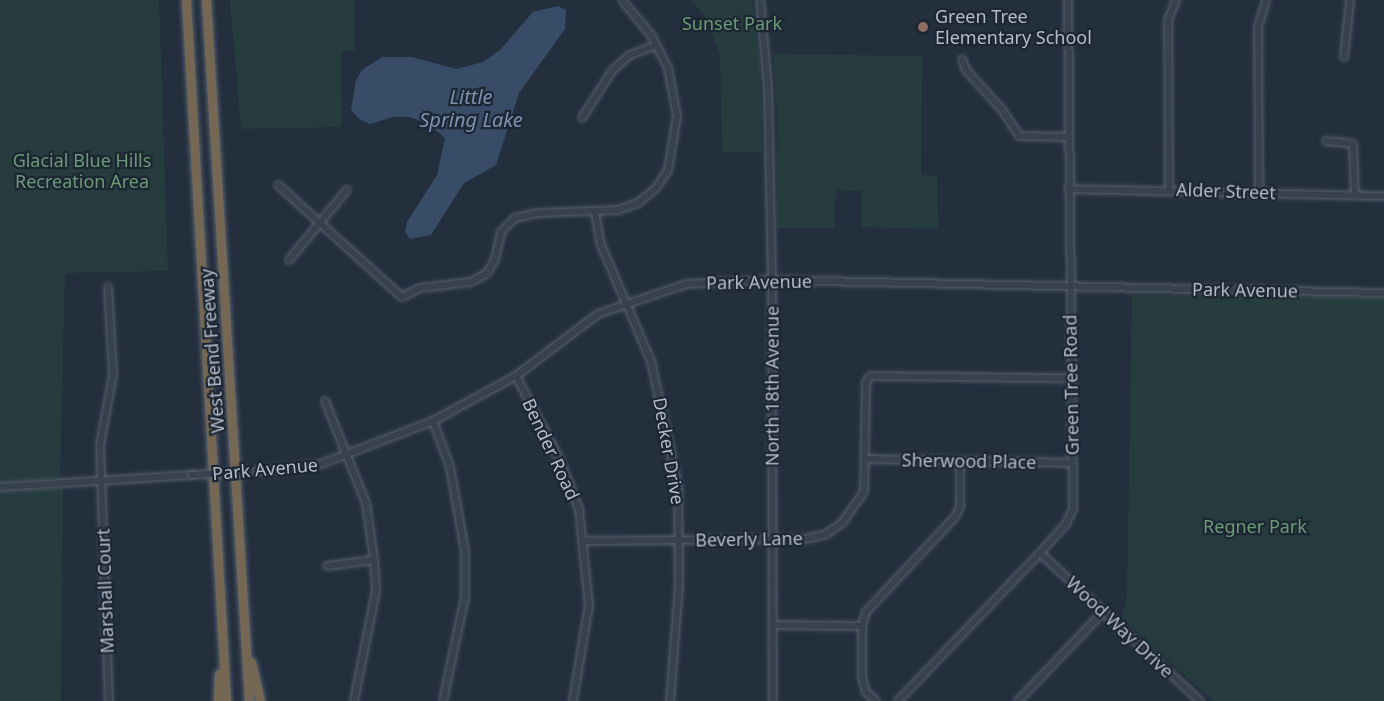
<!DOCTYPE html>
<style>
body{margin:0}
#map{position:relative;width:1384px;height:701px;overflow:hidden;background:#242f3e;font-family:"Noto Sans",sans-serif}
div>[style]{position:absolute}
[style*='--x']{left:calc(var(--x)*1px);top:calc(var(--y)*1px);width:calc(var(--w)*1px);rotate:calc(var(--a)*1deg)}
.green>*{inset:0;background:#263c3f}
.water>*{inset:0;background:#394c67}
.roads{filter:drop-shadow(0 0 2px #565f6c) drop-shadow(0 0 2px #565f6c)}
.minor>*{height:6px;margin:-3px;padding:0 3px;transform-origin:3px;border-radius:3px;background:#38414e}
.highway>*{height:9px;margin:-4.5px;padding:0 4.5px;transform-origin:4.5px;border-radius:4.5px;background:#746855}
.bridges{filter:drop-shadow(0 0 2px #565f6c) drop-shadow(0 0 2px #565f6c)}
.minor-bridge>*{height:6px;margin:-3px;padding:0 3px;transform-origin:3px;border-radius:3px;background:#38414e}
.dots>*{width:16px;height:16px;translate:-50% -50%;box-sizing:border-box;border:3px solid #1d2633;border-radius:50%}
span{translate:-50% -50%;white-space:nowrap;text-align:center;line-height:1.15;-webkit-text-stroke:4.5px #1d2633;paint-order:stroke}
.poi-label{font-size:18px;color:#b4bcc9}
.left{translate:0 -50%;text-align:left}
.park-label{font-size:18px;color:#6b9a76}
.street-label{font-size:18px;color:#b4bcc9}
.water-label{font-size:20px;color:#7c92b1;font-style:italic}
</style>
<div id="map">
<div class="green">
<div style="clip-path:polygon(0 0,159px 0,168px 271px,65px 273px,60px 478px,0 483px)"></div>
<div style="clip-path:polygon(230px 0,354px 0,355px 50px,341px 51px,342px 127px,241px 129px)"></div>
<div style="clip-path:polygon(689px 0,752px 0,760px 67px,762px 152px,722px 152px,720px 54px,703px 13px)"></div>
<div style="clip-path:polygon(773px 54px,922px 56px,921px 175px,937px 176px,938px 229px,862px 227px,862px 191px,836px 190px,834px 228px,777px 228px,777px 108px)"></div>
<div style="clip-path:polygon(1132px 295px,1384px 298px,1384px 701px,1213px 701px,1122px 618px,1127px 596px)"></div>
<div style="clip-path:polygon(63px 488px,61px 701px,0 701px,0 492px)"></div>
</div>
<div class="water">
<div style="clip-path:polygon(558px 6px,566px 10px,565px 29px,519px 93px,496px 165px,464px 183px,431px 235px,410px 239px,405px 231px,407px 222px,437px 175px,445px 138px,428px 124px,410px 117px,393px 117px,370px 124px,359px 119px,351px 110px,356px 80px,362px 70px,382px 57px,411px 57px,457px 69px,483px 62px,500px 50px,533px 12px)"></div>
</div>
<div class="roads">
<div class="minor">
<div style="--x:760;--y:0;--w:88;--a:84.8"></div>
<div style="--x:768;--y:88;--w:192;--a:88.8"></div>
<div style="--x:772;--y:280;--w:421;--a:89.9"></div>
<div style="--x:1344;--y:57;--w:57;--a:-84"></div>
<div style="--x:962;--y:59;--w:12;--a:70"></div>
<div style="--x:966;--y:70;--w:55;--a:47.9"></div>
<div style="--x:1003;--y:111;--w:30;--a:57"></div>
<div style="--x:1019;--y:136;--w:49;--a:1.2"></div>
<div style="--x:582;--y:118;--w:56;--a:-57.4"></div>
<div style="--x:612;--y:71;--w:24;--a:-42"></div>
<div style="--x:630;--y:55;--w:28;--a:-21"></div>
<div style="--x:1326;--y:141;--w:27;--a:6"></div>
<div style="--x:1353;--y:144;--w:51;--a:87.8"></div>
<div style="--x:278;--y:185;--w:167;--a:42.1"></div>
<div style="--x:402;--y:297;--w:20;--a:-27"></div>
<div style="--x:420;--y:288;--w:51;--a:-6.7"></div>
<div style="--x:471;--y:282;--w:18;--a:-29"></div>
<div style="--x:487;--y:273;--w:16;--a:-60"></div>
<div style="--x:495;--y:259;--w:28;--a:-77"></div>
<div style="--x:501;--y:232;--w:20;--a:-45"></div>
<div style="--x:515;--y:218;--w:24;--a:-12"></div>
<div style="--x:538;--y:213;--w:80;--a:-2.1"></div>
<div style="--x:618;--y:210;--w:21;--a:-19"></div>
<div style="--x:638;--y:203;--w:23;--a:-40"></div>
<div style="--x:656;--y:188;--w:22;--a:-56"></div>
<div style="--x:668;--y:170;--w:55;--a:-80.5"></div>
<div style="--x:677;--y:116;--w:49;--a:-100.6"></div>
<div style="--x:668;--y:68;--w:37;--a:-117"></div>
<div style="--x:651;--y:35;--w:45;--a:-129.6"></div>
<div style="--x:1068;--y:189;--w:316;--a:1.3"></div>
<div style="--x:1169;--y:189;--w:169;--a:-90.3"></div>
<div style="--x:1168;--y:20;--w:22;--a:-68"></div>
<div style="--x:1259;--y:192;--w:165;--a:-90.3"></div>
<div style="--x:1258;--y:27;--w:28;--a:-73"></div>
<div style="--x:595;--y:212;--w:34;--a:80"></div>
<div style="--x:601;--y:245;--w:126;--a:66.7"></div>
<div style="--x:651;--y:361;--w:128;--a:77.8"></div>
<div style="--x:678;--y:486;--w:99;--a:89.4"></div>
<div style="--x:679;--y:585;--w:116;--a:94.4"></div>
<div style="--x:289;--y:260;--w:91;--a:-50.4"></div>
<div style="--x:108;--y:287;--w:88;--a:86.7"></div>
<div style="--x:113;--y:375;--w:71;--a:100.5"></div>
<div style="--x:100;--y:445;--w:256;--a:88"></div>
<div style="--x:516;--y:376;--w:93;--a:62.3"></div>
<div style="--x:559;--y:458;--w:55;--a:68.6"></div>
<div style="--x:579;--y:509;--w:97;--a:84.1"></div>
<div style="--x:589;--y:605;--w:97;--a:99.5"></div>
<div style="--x:325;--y:401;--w:110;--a:68.1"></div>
<div style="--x:366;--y:503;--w:58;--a:82"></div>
<div style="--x:374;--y:560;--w:31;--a:86"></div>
<div style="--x:376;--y:591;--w:112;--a:101.3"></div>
<div style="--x:433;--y:421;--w:49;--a:69.7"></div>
<div style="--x:450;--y:467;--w:85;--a:79.9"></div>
<div style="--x:465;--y:551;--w:46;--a:90"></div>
<div style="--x:465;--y:597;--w:106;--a:101.9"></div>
<div style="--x:866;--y:459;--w:206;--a:1.1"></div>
<div style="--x:250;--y:472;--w:68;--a:-5.9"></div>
<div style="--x:318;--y:465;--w:123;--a:-20.9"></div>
<div style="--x:433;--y:421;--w:94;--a:-28.5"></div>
<div style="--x:516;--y:376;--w:103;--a:-37.1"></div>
<div style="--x:598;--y:314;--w:93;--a:-18.8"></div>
<div style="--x:686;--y:284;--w:86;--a:-2.7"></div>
<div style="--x:772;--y:280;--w:612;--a:1.22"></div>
<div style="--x:0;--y:487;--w:192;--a:-3.6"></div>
<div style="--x:583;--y:541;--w:222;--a:-0.5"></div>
<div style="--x:805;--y:539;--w:22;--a:-13"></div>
<div style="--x:826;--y:534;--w:19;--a:-35"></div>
<div style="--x:842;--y:523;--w:38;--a:-55"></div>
<div style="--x:864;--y:492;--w:109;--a:-88.9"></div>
<div style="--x:866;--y:383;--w:8;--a:-60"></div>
<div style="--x:870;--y:376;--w:201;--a:0.6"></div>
<div style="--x:1040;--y:553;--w:218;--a:42.8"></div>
<div style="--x:327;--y:566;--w:47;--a:-7.3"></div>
<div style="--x:773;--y:625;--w:89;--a:0.6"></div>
<div style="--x:876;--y:701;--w:13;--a:-138"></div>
<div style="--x:866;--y:692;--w:16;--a:-105"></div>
<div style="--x:862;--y:677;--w:51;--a:-90"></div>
<div style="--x:862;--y:626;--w:15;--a:-74"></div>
<div style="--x:866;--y:612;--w:130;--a:-46.9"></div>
<div style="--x:955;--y:517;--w:11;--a:-63"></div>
<div style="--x:960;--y:507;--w:46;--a:-90"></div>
<div style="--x:898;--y:701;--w:205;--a:-46.2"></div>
<div style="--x:1040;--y:553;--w:39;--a:-48"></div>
<div style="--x:1066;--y:524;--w:17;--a:-65"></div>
<div style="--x:1073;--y:509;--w:509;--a:-90.56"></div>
<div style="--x:1018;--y:701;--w:123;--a:-46.3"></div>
</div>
<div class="highway">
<div style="--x:186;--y:0;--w:702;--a:86.73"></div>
<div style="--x:206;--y:0;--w:702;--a:86.49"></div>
<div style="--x:251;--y:662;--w:40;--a:77"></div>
<div style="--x:218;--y:701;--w:27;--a:-88"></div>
</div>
</div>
<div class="bridges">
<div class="minor-bridge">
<div style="--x:192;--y:475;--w:58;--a:-3"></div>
</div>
</div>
<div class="dots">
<div style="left:923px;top:27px;background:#8d6e63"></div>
</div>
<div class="poi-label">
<span class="left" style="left:935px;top:27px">Green Tree<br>Elementary School</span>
</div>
<div class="park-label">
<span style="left:732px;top:23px">Sunset Park</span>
<span style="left:82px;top:171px">Glacial Blue Hills<br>Recreation Area</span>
<span style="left:1255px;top:526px">Regner Park</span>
</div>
<div class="street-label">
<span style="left:1226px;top:191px;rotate:2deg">Alder Street</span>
<span style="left:759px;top:282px;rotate:-1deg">Park Avenue</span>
<span style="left:1245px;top:290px;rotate:1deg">Park Avenue</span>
<span style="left:212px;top:351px;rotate:-94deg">West Bend Freeway</span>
<span style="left:1071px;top:385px;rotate:-91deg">Green Tree Road</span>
<span style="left:772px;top:386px;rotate:-90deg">North 18th Avenue</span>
<span style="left:551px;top:449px;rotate:65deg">Bender Road</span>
<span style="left:669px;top:451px;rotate:80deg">Decker Drive</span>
<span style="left:969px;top:461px;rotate:1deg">Sherwood Place</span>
<span style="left:265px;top:469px;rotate:-5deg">Park Avenue</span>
<span style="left:749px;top:539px;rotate:-1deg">Beverly Lane</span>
<span style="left:105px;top:591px;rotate:-92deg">Marshall Court</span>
<span style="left:1120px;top:627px;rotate:43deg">Wood Way Drive</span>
</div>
<div class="water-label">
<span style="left:471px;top:108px">Little<br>Spring Lake</span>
</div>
</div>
